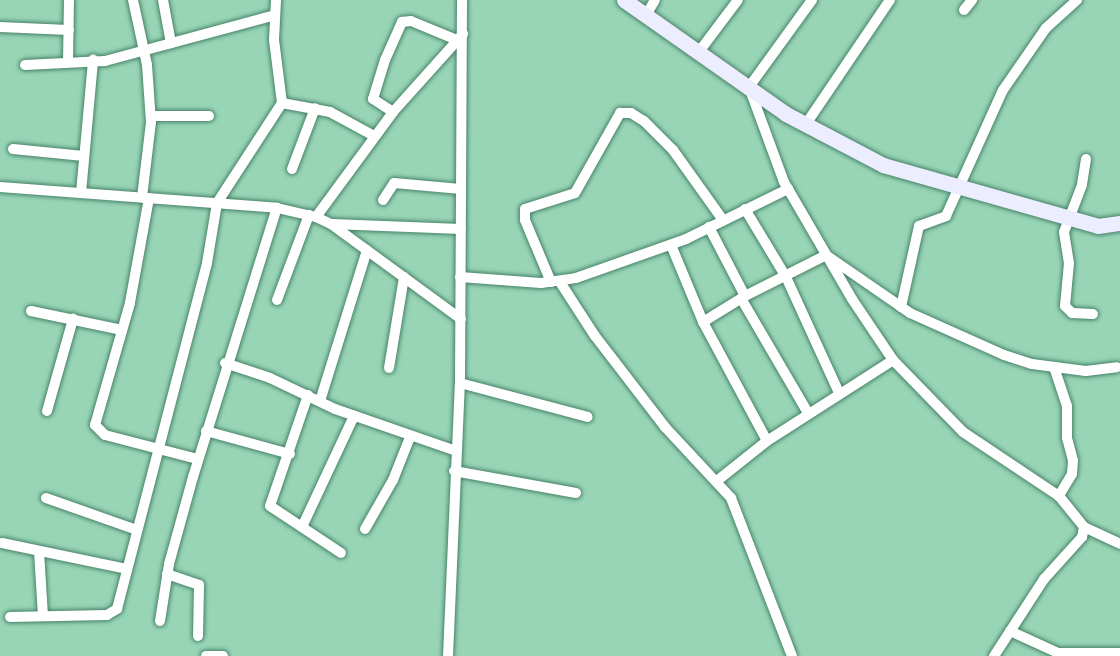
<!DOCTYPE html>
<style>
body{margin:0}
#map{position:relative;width:1120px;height:656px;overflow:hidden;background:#98d5b7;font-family:Spectral,serif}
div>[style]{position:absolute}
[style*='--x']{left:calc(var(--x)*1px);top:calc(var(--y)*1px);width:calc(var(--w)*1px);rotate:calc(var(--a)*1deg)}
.roads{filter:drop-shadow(0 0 2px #488368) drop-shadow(0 0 2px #488368)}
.street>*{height:10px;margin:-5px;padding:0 5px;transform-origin:5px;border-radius:5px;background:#fff}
.secondary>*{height:15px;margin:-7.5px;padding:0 7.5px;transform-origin:7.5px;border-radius:7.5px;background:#ecedfe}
span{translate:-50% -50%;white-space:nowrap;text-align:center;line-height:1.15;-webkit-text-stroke:6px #d0eede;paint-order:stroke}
</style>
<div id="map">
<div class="roads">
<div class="street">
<div style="--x:133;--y:0;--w:66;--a:77.8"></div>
<div style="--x:147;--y:65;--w:57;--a:86"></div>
<div style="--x:151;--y:122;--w:76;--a:96.8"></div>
<div style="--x:163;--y:0;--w:44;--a:79.5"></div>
<div style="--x:812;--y:0;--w:107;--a:125.9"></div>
<div style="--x:749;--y:87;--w:101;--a:69.8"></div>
<div style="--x:784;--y:182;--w:135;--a:59.8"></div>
<div style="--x:852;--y:299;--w:73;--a:56.1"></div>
<div style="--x:893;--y:360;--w:100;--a:45.8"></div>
<div style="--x:963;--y:432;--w:115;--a:33.7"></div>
<div style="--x:1059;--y:496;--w:40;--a:51"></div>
<div style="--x:1084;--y:527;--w:10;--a:101"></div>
<div style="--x:1082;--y:537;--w:57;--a:132.1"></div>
<div style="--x:1044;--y:579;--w:92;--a:123"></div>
<div style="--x:964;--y:10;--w:13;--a:-51"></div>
<div style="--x:646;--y:15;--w:17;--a:-59"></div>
<div style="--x:0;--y:27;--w:69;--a:2.5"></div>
<div style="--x:698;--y:53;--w:66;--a:-53"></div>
<div style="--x:68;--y:62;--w:62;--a:-89.1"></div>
<div style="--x:25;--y:65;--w:80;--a:-2.9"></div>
<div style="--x:105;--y:61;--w:176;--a:-15.1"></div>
<div style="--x:282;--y:103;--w:49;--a:10.6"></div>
<div style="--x:330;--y:112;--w:50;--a:28.6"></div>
<div style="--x:393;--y:112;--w:24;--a:-147"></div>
<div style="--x:373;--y:99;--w:41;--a:-72.9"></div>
<div style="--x:385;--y:60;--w:42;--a:-65.9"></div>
<div style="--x:402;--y:22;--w:9;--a:-6"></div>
<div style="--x:411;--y:21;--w:50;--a:22.4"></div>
<div style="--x:151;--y:116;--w:58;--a:0"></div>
<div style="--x:806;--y:124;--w:150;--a:-55.9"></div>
<div style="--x:13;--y:149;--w:71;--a:5.6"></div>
<div style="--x:1086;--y:159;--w:26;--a:99"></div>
<div style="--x:1082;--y:185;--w:50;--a:111"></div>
<div style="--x:1064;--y:232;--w:31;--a:81"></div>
<div style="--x:1069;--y:263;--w:43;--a:95.3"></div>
<div style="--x:1065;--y:306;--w:10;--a:45"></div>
<div style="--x:1072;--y:313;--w:21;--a:3"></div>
<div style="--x:292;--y:169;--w:65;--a:-69.3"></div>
<div style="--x:0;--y:187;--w:278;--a:4.3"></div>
<div style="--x:277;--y:208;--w:40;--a:13"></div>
<div style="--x:316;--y:217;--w:17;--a:25"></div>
<div style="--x:331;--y:224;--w:161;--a:36.2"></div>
<div style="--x:81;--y:193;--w:134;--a:-84.8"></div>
<div style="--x:149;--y:198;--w:107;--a:100.3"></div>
<div style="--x:130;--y:303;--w:127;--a:106"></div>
<div style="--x:95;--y:425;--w:14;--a:45"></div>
<div style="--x:105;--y:435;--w:96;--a:14.5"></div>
<div style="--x:383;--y:200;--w:20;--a:-57"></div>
<div style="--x:394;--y:183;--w:67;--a:5.1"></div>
<div style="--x:745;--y:209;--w:79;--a:58.9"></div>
<div style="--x:786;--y:277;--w:128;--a:65.4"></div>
<div style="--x:316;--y:217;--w:130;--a:-53.7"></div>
<div style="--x:393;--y:112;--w:105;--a:-48.1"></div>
<div style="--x:332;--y:224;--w:129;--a:2.2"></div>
<div style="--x:671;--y:245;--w:83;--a:67.4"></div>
<div style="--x:703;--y:322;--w:135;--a:61.7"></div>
<div style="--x:460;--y:277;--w:81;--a:4.2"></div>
<div style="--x:541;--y:283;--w:35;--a:-8"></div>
<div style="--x:576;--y:278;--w:117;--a:-19.5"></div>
<div style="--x:686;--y:239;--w:114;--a:-26.1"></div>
<div style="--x:551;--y:282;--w:67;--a:-112.8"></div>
<div style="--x:525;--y:220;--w:11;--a:-90"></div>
<div style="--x:525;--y:209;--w:52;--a:-17.7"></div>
<div style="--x:575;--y:193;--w:92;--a:-60.6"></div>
<div style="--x:620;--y:113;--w:11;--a:0"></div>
<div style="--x:631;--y:113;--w:15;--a:32"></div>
<div style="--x:644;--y:121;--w:41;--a:45"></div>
<div style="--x:673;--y:150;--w:86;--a:54.5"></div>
<div style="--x:560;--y:282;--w:64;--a:57.1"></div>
<div style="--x:595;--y:336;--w:115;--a:52.4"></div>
<div style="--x:665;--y:427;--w:97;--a:47.1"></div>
<div style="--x:731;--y:498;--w:169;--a:68.9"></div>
<div style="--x:745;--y:296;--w:91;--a:-26.8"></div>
<div style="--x:826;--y:255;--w:102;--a:34.6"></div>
<div style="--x:910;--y:313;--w:103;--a:24.1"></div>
<div style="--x:1004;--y:355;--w:29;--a:18"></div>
<div style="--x:1032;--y:364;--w:54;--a:7.4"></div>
<div style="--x:1086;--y:371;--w:31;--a:-7"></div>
<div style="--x:277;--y:300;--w:91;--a:-69.4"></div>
<div style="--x:742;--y:300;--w:131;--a:59.7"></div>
<div style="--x:901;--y:307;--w:83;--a:-77.5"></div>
<div style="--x:919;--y:226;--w:29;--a:-20"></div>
<div style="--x:946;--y:216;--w:138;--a:-65.7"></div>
<div style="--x:1003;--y:90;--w:75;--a:-55.3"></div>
<div style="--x:1046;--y:28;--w:42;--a:-42.1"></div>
<div style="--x:31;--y:311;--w:93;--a:11.8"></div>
<div style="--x:703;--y:322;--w:49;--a:-31.8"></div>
<div style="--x:745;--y:296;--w:78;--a:-117.6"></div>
<div style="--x:225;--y:363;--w:47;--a:18.4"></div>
<div style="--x:270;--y:378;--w:72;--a:25.5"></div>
<div style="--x:335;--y:409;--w:128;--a:19.1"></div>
<div style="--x:1054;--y:367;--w:41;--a:71.6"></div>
<div style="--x:1067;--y:406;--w:32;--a:90"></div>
<div style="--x:1067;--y:438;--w:23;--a:75"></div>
<div style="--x:1073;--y:460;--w:14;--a:94"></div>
<div style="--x:1072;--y:474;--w:26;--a:121"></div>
<div style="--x:389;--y:368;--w:92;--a:-80.6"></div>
<div style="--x:460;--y:383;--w:132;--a:14.9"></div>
<div style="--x:308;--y:395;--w:117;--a:108.9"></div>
<div style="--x:270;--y:506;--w:85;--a:33.5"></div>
<div style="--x:320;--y:401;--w:158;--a:-72.7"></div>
<div style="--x:47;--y:411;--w:96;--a:-74.2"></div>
<div style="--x:206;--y:431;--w:87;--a:15.3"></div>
<div style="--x:454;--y:471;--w:124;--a:10.2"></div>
<div style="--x:718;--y:480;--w:63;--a:-38.5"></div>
<div style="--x:767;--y:441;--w:150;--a:-32.7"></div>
<div style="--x:46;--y:498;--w:96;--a:19.4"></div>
<div style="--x:302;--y:527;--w:123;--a:-64.9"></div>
<div style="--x:1084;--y:527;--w:40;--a:25"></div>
<div style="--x:365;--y:529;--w:56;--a:-60.3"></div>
<div style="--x:393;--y:480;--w:46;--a:-68.4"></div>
<div style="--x:2;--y:543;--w:127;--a:11.8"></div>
<div style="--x:39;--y:551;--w:65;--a:86.5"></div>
<div style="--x:167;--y:574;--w:34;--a:19"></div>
<div style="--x:199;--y:585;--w:51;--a:91.1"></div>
<div style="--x:10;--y:617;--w:97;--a:-1.2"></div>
<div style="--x:107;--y:615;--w:12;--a:-31"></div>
<div style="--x:117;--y:609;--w:358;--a:-75.4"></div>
<div style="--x:207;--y:263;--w:61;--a:-80.5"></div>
<div style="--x:217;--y:203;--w:119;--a:-57"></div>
<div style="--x:282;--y:103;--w:64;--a:-97.2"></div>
<div style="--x:274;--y:40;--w:40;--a:-87.1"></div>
<div style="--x:160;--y:621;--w:58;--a:-81"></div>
<div style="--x:169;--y:564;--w:90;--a:-74.6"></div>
<div style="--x:193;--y:477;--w:282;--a:-72.7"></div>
<div style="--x:1010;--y:631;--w:53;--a:24.6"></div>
<div style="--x:1058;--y:653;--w:62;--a:0"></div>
<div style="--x:206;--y:656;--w:17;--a:0"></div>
<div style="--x:448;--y:656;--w:273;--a:-87.5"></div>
<div style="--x:460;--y:383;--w:383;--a:-89.7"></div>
</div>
<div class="secondary">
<div style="--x:624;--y:0;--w:198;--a:35.1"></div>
<div style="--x:786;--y:114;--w:110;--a:27.7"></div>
<div style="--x:883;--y:165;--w:223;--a:15.8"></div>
<div style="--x:1098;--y:226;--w:22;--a:-8"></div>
</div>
</div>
</div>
